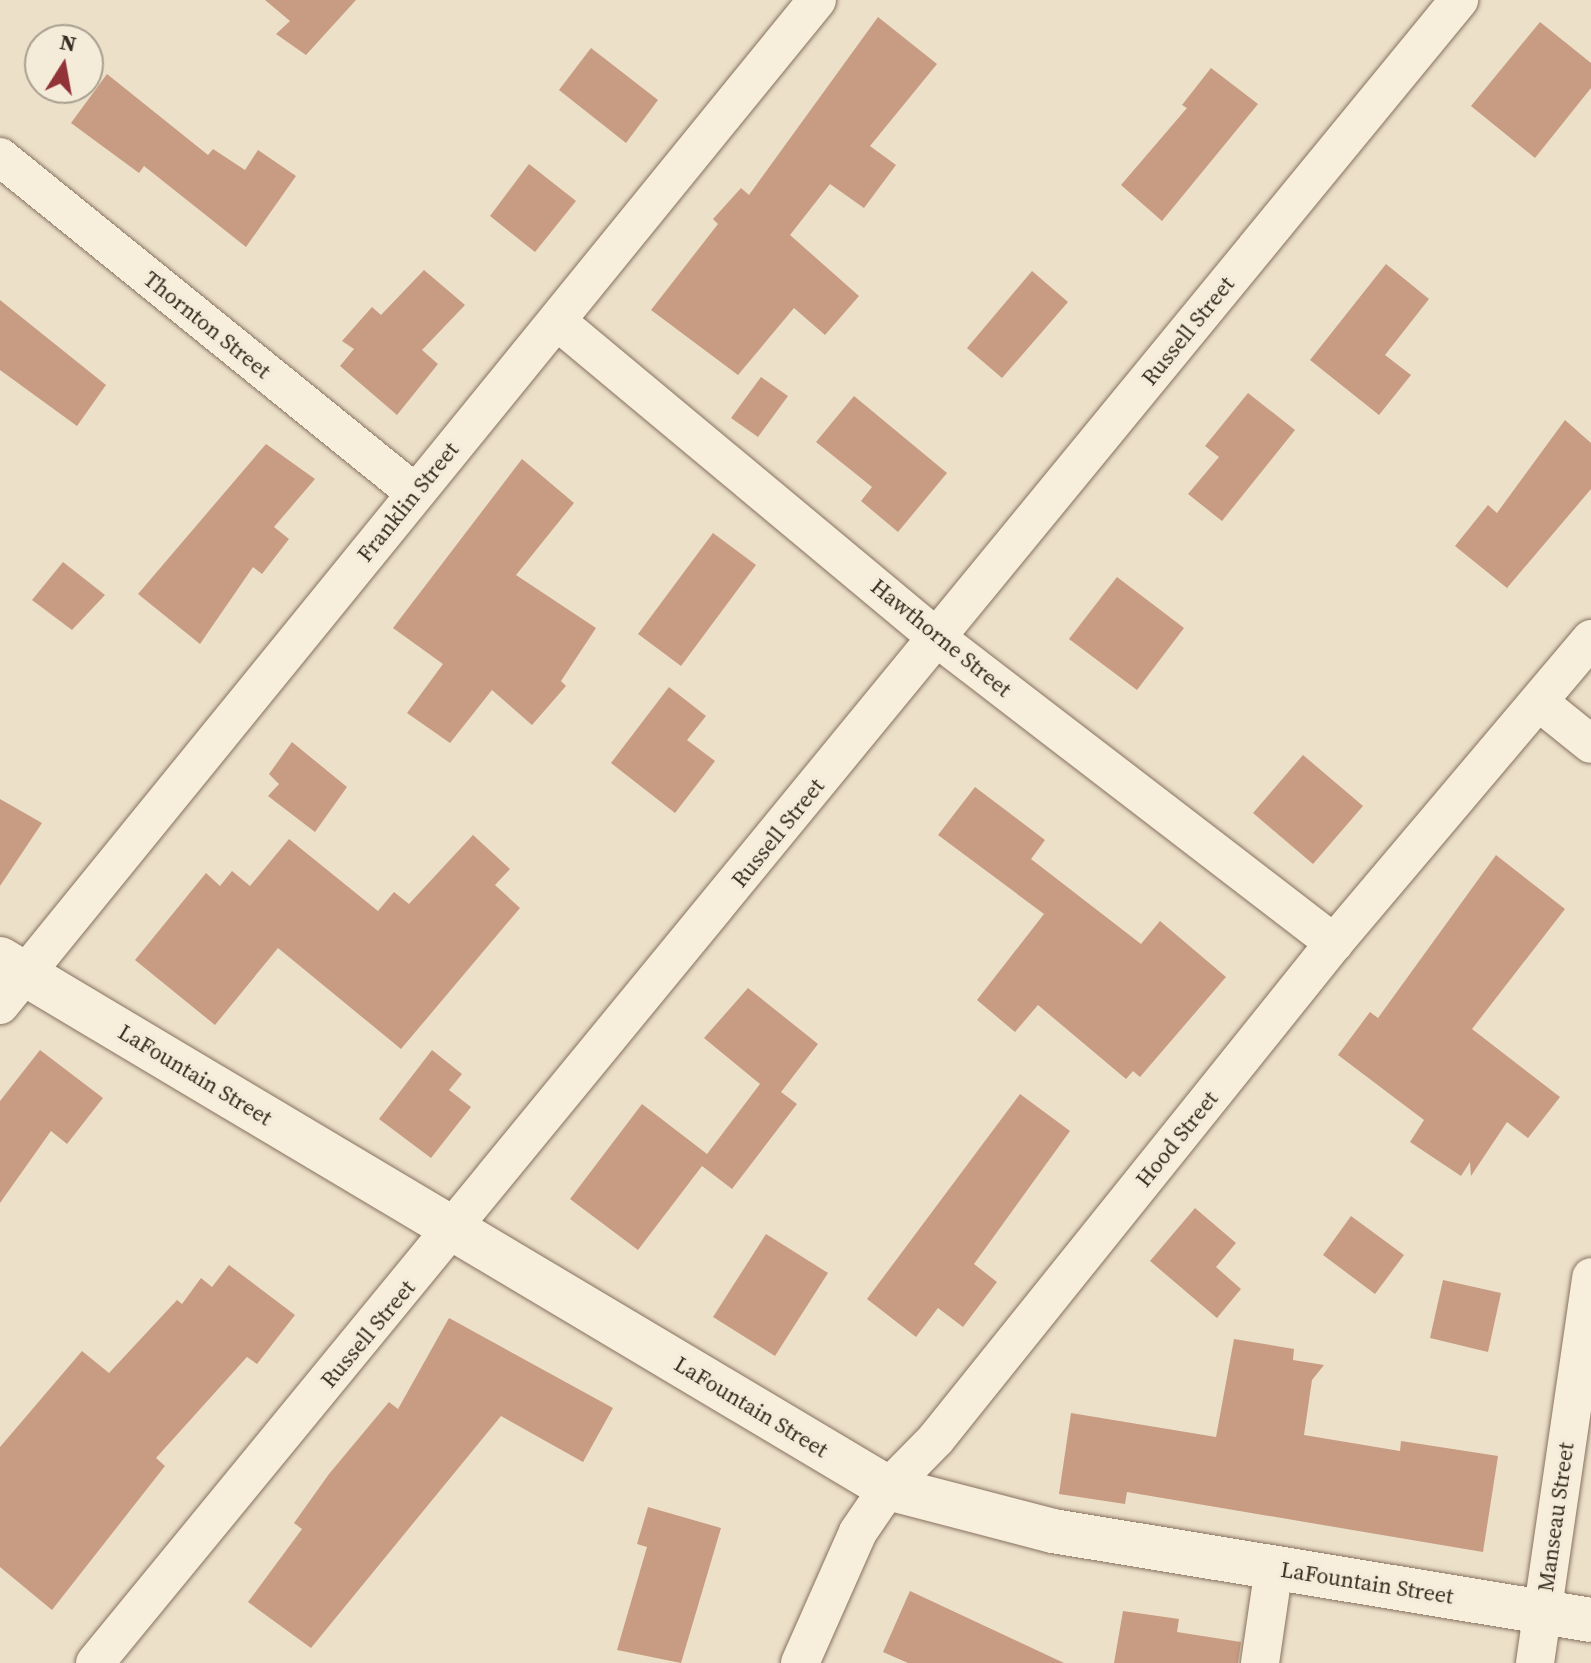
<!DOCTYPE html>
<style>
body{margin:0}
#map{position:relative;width:1591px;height:1663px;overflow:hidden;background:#ece0c9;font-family:"Source Serif 4",serif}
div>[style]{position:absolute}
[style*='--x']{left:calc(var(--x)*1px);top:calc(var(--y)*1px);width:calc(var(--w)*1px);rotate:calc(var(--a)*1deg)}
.building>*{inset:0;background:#c79c82}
.roads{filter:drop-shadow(0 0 2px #87725f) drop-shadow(0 0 2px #87725f)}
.street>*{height:38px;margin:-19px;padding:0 19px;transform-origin:19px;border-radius:19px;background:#f7eedc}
.secondary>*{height:44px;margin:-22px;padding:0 22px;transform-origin:22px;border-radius:22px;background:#f7eedc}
span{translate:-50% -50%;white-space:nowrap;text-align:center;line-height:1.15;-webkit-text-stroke:6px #f4ebd8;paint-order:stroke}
.street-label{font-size:22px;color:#392c21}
.north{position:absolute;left:24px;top:24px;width:80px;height:80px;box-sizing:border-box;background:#f4ebd8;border:2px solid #a99f8f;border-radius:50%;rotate:11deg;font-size:22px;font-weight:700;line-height:32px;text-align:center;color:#392c21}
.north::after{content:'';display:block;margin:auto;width:28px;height:36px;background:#923338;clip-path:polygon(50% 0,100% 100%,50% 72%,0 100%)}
</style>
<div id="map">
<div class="building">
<div style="clip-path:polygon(265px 0,356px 0,306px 55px,276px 34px,290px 21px)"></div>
<div style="clip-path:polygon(878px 17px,937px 64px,870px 146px,896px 165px,864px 208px,830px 184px,790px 235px,859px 296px,825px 335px,794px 308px,738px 375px,651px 310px,718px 224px,713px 219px,741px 188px,749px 195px)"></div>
<div style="clip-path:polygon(1540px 22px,1591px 63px,1591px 88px,1535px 158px,1471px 106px)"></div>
<div style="clip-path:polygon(591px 48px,658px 100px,626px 143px,559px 90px)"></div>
<div style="clip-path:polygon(1211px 68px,1258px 104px,1162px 221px,1121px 185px,1187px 108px,1182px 105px)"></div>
<div style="clip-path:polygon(107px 74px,208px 155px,213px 149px,245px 170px,258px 150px,296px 176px,246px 247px,144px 166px,139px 173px,71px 123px)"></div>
<div style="clip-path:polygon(529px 164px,576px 201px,535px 252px,490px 216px)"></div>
<div style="clip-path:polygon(1386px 264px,1429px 299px,1385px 355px,1411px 375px,1379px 415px,1310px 360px)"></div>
<div style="clip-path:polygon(424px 270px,465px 305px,422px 350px,438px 364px,397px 415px,340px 366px,354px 349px,342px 341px,372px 307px,381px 315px)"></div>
<div style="clip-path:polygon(1032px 271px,1068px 302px,1002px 378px,967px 348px)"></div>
<div style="clip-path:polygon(0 300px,106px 385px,77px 426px,0 370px)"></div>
<div style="clip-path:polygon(761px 377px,788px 396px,758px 437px,731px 418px)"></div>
<div style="clip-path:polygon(1248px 393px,1295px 430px,1222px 521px,1188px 494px,1219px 457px,1205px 446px)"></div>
<div style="clip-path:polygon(854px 396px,947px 473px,898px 532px,861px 501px,872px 487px,816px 442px)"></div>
<div style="clip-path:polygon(1565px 420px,1591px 443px,1591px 489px,1507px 588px,1455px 546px,1488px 505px,1497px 513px)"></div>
<div style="clip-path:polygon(266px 444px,315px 479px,274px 527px,289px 539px,262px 574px,253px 567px,200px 644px,138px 594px)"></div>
<div style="clip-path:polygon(522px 459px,574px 503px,516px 575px,596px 628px,561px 681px,566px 686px,532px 725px,492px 690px,450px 743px,407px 713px,443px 664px,393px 628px)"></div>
<div style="clip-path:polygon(713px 533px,756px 565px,681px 666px,638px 634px)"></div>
<div style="clip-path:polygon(63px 562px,105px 595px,72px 630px,32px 600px)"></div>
<div style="clip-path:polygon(1117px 577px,1184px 628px,1137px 690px,1069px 639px)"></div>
<div style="clip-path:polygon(669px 687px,706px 716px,687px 740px,715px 761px,675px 813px,611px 763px)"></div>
<div style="clip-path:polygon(292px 742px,347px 787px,315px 832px,268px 796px,279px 784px,269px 774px)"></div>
<div style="clip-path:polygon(1303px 755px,1363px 806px,1313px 864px,1253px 813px)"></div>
<div style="clip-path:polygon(975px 787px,1045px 840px,1031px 859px,1141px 944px,1160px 921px,1226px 977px,1140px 1077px,1133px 1071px,1126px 1079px,1038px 1005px,1015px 1032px,977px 1000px,1044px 914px,938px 835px)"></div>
<div style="clip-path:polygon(0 799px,42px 823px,0 886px)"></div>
<div style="clip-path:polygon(473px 835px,510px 869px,495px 885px,520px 908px,401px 1049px,278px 948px,215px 1025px,135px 960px,206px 873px,220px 886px,232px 871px,250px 886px,289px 839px,378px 911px,394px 892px,409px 904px)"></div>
<div style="clip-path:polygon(1496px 855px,1565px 909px,1472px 1029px,1560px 1097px,1528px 1138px,1507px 1122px,1471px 1176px,1470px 1162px,1461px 1176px,1410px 1142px,1424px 1120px,1338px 1055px,1370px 1012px,1378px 1018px)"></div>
<div style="clip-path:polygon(748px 988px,818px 1044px,781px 1092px,797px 1104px,732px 1189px,702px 1166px,638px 1250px,570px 1199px,642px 1104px,707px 1154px,760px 1084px,704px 1038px)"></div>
<div style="clip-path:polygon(40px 1050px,103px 1098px,67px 1144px,51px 1131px,0 1203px,0 1101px)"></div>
<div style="clip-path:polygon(432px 1050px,462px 1074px,449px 1090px,471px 1107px,431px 1158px,379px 1119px)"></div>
<div style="clip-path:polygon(1020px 1094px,1070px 1131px,974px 1264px,997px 1282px,963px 1327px,938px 1308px,916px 1337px,867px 1299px)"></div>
<div style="clip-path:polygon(1195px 1208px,1236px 1243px,1216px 1267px,1241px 1289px,1217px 1318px,1150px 1261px)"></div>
<div style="clip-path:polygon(1351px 1216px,1404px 1255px,1375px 1294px,1323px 1255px)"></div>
<div style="clip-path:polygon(766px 1234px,828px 1273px,775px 1356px,713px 1317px)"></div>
<div style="clip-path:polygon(229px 1265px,295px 1315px,257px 1364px,247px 1357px,156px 1458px,165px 1466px,52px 1610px,0 1567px,0 1447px,82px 1351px,109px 1373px,177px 1300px,182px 1304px,201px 1278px,212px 1287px)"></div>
<div style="clip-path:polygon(1443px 1280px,1501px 1293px,1488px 1352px,1430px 1338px)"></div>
<div style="clip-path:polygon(449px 1318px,613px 1408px,583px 1462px,501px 1416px,311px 1648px,248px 1602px,302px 1529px,294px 1523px,329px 1474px,389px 1402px,398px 1409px)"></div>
<div style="clip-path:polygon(1234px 1339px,1294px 1349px,1293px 1360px,1324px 1365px,1312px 1380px,1304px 1435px,1400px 1451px,1401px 1441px,1498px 1456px,1483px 1552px,1127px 1492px,1125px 1504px,1059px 1494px,1071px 1413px,1216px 1437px)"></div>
<div style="clip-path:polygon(648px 1507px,721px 1528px,681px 1663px,617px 1650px,647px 1547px,637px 1544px)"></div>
<div style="clip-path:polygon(910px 1591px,1064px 1663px,908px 1663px,883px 1652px)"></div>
<div style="clip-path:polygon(1123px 1611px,1179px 1619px,1177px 1632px,1241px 1642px,1238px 1663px,1114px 1663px)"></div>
</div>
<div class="roads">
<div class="street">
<div style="--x:0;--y:157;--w:533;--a:38.98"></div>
<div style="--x:558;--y:322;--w:493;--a:39.8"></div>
<div style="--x:937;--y:638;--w:501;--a:37.53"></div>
<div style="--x:1540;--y:703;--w:65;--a:38.8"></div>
<div style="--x:0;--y:1005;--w:1295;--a:-50.89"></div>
<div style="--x:95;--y:1663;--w:2151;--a:-50.64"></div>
<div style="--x:800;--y:1663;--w:143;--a:-66.1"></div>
<div style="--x:858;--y:1532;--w:53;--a:-55.7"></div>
<div style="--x:888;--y:1488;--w:69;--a:-45.6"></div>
<div style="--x:936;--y:1439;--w:636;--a:-51.26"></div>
<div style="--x:1334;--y:943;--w:398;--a:-49.8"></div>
<div style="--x:1260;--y:1663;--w:97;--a:-81.7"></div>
<div style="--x:1535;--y:1663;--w:390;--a:-81.7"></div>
</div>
<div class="secondary">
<div style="--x:0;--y:959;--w:1034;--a:30.78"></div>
<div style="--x:888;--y:1488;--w:171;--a:14.6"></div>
<div style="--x:1053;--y:1531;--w:545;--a:9.39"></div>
</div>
</div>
<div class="street-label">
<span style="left:207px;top:325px;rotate:39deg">Thornton Street</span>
<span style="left:1188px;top:331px;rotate:-51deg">Russell Street</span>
<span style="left:408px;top:502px;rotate:-51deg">Franklin Street</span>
<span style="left:941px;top:638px;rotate:39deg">Hawthorne Street</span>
<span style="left:778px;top:833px;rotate:-51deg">Russell Street</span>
<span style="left:195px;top:1075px;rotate:31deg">LaFountain Street</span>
<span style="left:1177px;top:1139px;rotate:-51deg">Hood Street</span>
<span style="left:368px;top:1334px;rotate:-50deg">Russell Street</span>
<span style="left:751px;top:1407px;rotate:31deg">LaFountain Street</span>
<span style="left:1556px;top:1517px;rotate:-82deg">Manseau Street</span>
<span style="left:1367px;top:1583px;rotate:9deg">LaFountain Street</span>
</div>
<div class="north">N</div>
</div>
